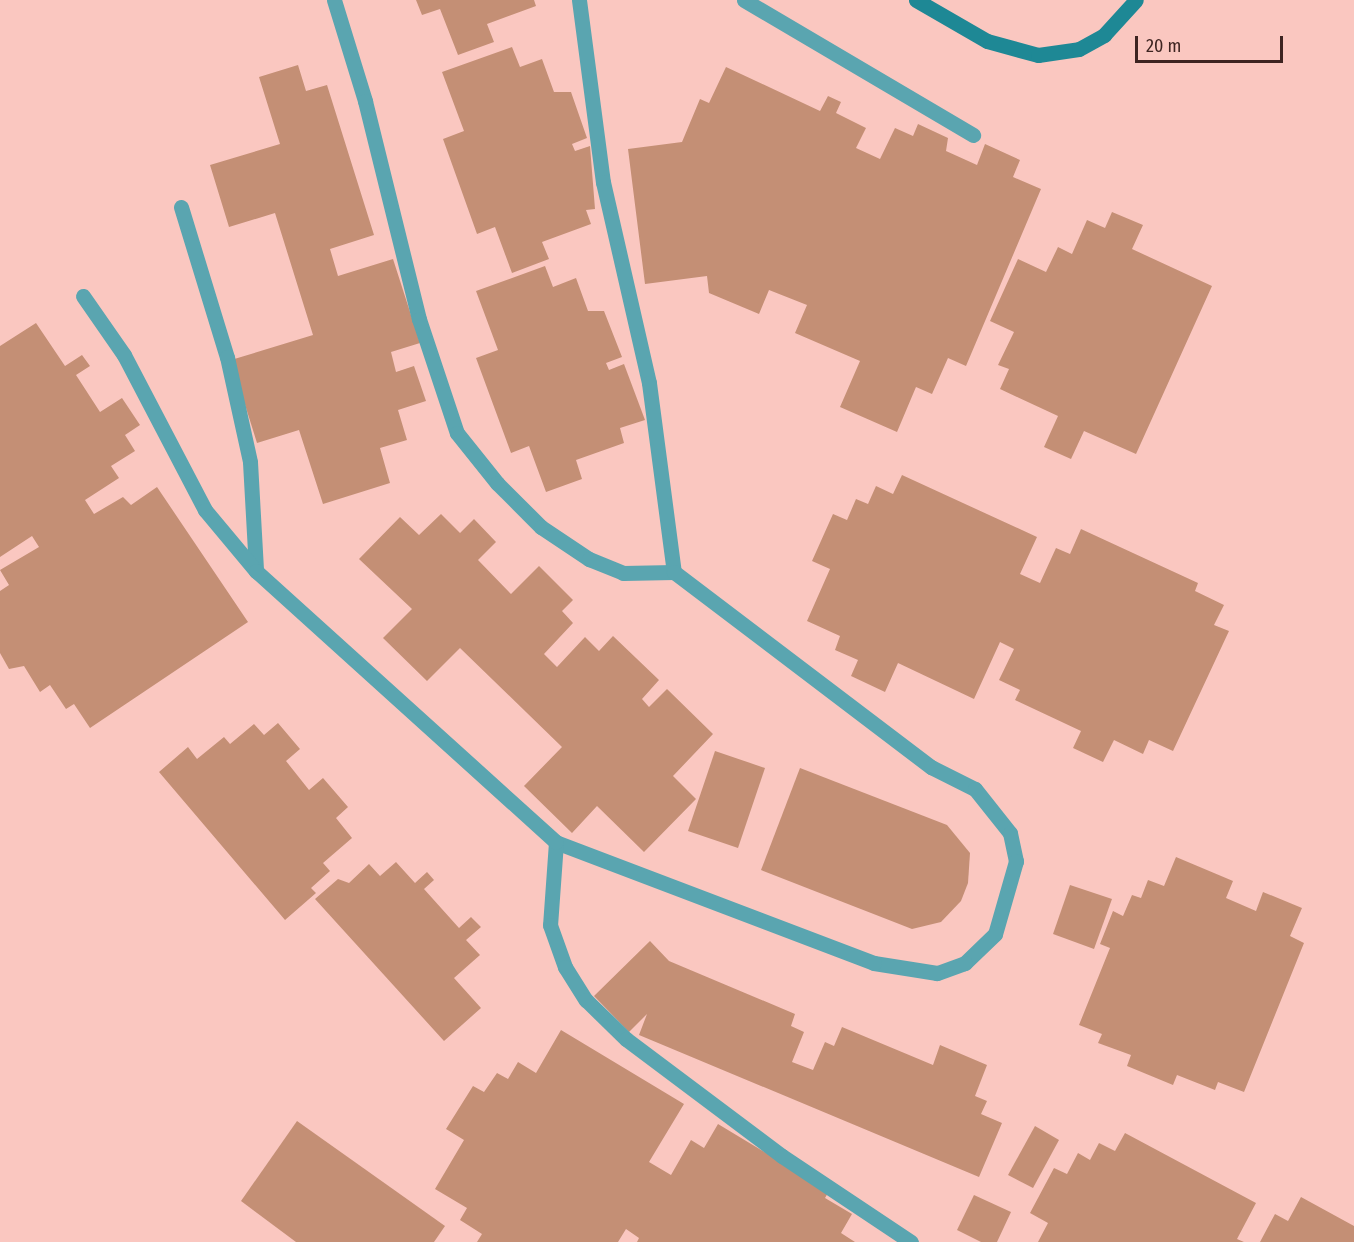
<!DOCTYPE html>
<style>
body{margin:0}
#map{position:relative;width:1354px;height:1242px;overflow:hidden;background:#fac7c0;font-family:"Fira Sans Condensed",sans-serif}
div>[style]{position:absolute}
[style*='--x']{left:calc(var(--x)*1px);top:calc(var(--y)*1px);width:calc(var(--w)*1px);rotate:calc(var(--a)*1deg)}
.building>*{inset:0;background:#c48f75}
.street>*{height:15px;margin:-7.5px;padding:0 7.5px;transform-origin:7.5px;border-radius:7.5px;background:#5aa5b0}
.secondary>*{height:15px;margin:-7.5px;padding:0 7.5px;transform-origin:7.5px;border-radius:7.5px;background:#1e8895}
span{translate:-50% -50%;white-space:nowrap;text-align:center;line-height:1.15;-webkit-text-stroke:4.5px #fac7c0;paint-order:stroke}
.scale{position:absolute;left:1135px;top:36px;width:148px;height:27px;box-sizing:border-box;border:3px solid #3d2421;border-top:0;padding-left:8px;font-size:18px;line-height:21px;white-space:nowrap;color:#3d2421;-webkit-text-stroke:4px #fac7c0;paint-order:stroke}
</style>
<div id="map">
<div class="building">
<div style="clip-path:polygon(416px 0,534px 0,536px 6px,487px 24px,494px 42px,458px 55px,440px 9px,422px 15px)"></div>
<div style="clip-path:polygon(512px 47px,520px 67px,542px 59px,554px 92px,571px 92px,587px 138px,572px 144px,575px 151px,590px 146px,595px 209px,586px 210px,591px 224px,542px 242px,549px 259px,512px 273px,495px 227px,477px 234px,443px 139px,464px 131px,442px 72px)"></div>
<div style="clip-path:polygon(298px 65px,306px 91px,327px 85px,374px 235px,330px 249px,338px 276px,393px 259px,420px 343px,391px 352px,396px 372px,414px 366px,426px 401px,398px 410px,407px 440px,380px 448px,390px 483px,323px 504px,299px 430px,257px 443px,231px 360px,313px 335px,275px 213px,229px 227px,210px 165px,280px 144px,259px 77px)"></div>
<div style="clip-path:polygon(726px 67px,820px 111px,828px 96px,841px 102px,836px 113px,866px 128px,856px 148px,880px 159px,895px 128px,913px 136px,918px 124px,948px 138px,946px 151px,977px 165px,985px 144px,1020px 160px,1013px 177px,1041px 189px,966px 366px,948px 358px,932px 394px,916px 387px,897px 432px,840px 407px,860px 361px,795px 333px,807px 305px,769px 290px,759px 314px,709px 293px,707px 276px,645px 284px,628px 149px,682px 142px,700px 99px,709px 103px)"></div>
<div style="clip-path:polygon(1112px 212px,1143px 225px,1132px 249px,1212px 286px,1136px 454px,1084px 431px,1071px 459px,1044px 447px,1058px 416px,1000px 389px,1009px 369px,998px 365px,1014px 332px,990px 321px,1018px 259px,1046px 272px,1058px 247px,1072px 254px,1087px 220px,1105px 228px)"></div>
<div style="clip-path:polygon(545px 266px,553px 287px,576px 278px,588px 311px,604px 311px,622px 357px,606px 363px,609px 370px,624px 364px,645px 420px,620px 428px,624px 443px,576px 460px,582px 479px,546px 492px,529px 446px,511px 453px,476px 358px,498px 350px,476px 291px)"></div>
<div style="clip-path:polygon(36px 323px,65px 366px,82px 355px,90px 366px,76px 375px,100px 412px,122px 398px,140px 425px,125px 435px,135px 451px,111px 466px,119px 478px,85px 500px,94px 514px,123px 497px,131px 505px,157px 487px,248px 622px,90px 728px,74px 704px,66px 709px,50px 685px,40px 692px,24px 666px,9px 669px,0 653px,0 591px,9px 585px,0 570px,39px 547px,32px 536px,0 557px,0 346px)"></div>
<div style="clip-path:polygon(902px 475px,1037px 537px,1020px 574px,1040px 583px,1056px 548px,1070px 554px,1081px 529px,1198px 583px,1195px 591px,1224px 605px,1214px 625px,1229px 631px,1173px 751px,1149px 740px,1143px 754px,1114px 740px,1103px 762px,1073px 748px,1081px 731px,1015px 700px,1020px 690px,999px 680px,1014px 649px,1000px 642px,974px 699px,898px 663px,885px 692px,851px 676px,858px 660px,835px 650px,840px 636px,807px 621px,830px 569px,812px 561px,833px 514px,847px 520px,856px 499px,868px 504px,876px 486px,893px 494px)"></div>
<div style="clip-path:polygon(441px 514px,460px 533px,474px 519px,496px 542px,478px 560px,511px 594px,539px 566px,573px 600px,562px 611px,573px 623px,544px 654px,557px 667px,585px 637px,599px 651px,613px 636px,659px 680px,642px 699px,649px 707px,667px 689px,713px 734px,673px 776px,696px 799px,644px 852px,597px 806px,572px 833px,524px 786px,562px 747px,460px 648px,427px 681px,383px 638px,412px 609px,359px 559px,400px 517px,419px 535px)"></div>
<div style="clip-path:polygon(278px 723px,300px 749px,286px 761px,309px 790px,323px 778px,348px 807px,336px 818px,352px 838px,323px 863px,330px 871px,311px 888px,316px 893px,285px 920px,159px 772px,188px 747px,197px 759px,224px 737px,230px 744px,254px 724px,264px 735px)"></div>
<div style="clip-path:polygon(715px 751px,765px 768px,738px 848px,688px 831px)"></div>
<div style="clip-path:polygon(800px 768px,947px 825px,970px 853px,968px 883px,961px 901px,941px 922px,912px 929px,761px 870px)"></div>
<div style="clip-path:polygon(1176px 857px,1233px 881px,1226px 898px,1256px 911px,1263px 892px,1302px 908px,1290px 936px,1304px 943px,1244px 1092px,1218px 1082px,1215px 1090px,1177px 1075px,1173px 1085px,1127px 1066px,1131px 1055px,1098px 1043px,1102px 1034px,1079px 1025px,1110px 948px,1100px 944px,1113px 911px,1123px 916px,1132px 895px,1141px 898px,1148px 880px,1164px 886px)"></div>
<div style="clip-path:polygon(396px 862px,415px 883px,427px 872px,434px 880px,424px 889px,459px 928px,471px 917px,481px 927px,466px 940px,480px 955px,454px 978px,481px 1008px,444px 1041px,315px 899px,338px 879px,349px 883px,369px 864px,380px 876px)"></div>
<div style="clip-path:polygon(1070px 885px,1112px 899px,1094px 949px,1053px 934px)"></div>
<div style="clip-path:polygon(650px 941px,669px 961px,795px 1014px,791px 1026px,804px 1032px,792px 1062px,813px 1070px,825px 1042px,834px 1046px,842px 1027px,933px 1065px,940px 1045px,987px 1065px,975px 1096px,987px 1101px,981px 1114px,1002px 1123px,979px 1177px,639px 1035px,647px 1014px,629px 1032px,594px 996px)"></div>
<div style="clip-path:polygon(561px 1030px,684px 1104px,649px 1162px,671px 1175px,691px 1140px,704px 1148px,718px 1124px,829px 1191px,825px 1198px,852px 1214px,841px 1233px,855px 1242px,637px 1242px,639px 1238px,626px 1229px,618px 1242px,477px 1242px,482px 1234px,460px 1220px,467px 1208px,435px 1189px,464px 1140px,446px 1129px,473px 1086px,484px 1092px,497px 1073px,508px 1079px,518px 1062px,536px 1073px)"></div>
<div style="clip-path:polygon(297px 1121px,445px 1226px,434px 1242px,296px 1242px,241px 1201px)"></div>
<div style="clip-path:polygon(1035px 1126px,1059px 1140px,1033px 1188px,1008px 1175px)"></div>
<div style="clip-path:polygon(1125px 1133px,1256px 1203px,1237px 1239px,1244px 1242px,1038px 1242px,1048px 1223px,1030px 1213px,1054px 1168px,1067px 1174px,1078px 1153px,1090px 1160px,1099px 1143px,1115px 1151px)"></div>
<div style="clip-path:polygon(974px 1195px,1011px 1212px,997px 1242px,981px 1242px,957px 1230px)"></div>
<div style="clip-path:polygon(1301px 1197px,1354px 1226px,1354px 1242px,1260px 1242px,1275px 1214px,1288px 1221px)"></div>
</div>
<div class="street">
<div style="--x:334;--y:0;--w:106;--a:72.9"></div>
<div style="--x:365;--y:101;--w:225;--a:76.1"></div>
<div style="--x:419;--y:319;--w:120;--a:71.6"></div>
<div style="--x:457;--y:433;--w:64;--a:51.3"></div>
<div style="--x:497;--y:483;--w:62;--a:45"></div>
<div style="--x:541;--y:527;--w:58;--a:33.7"></div>
<div style="--x:589;--y:559;--w:37;--a:22"></div>
<div style="--x:623;--y:573;--w:51;--a:-1.1"></div>
<div style="--x:579;--y:0;--w:184;--a:82.5"></div>
<div style="--x:603;--y:182;--w:206;--a:77.1"></div>
<div style="--x:649;--y:383;--w:191;--a:82.5"></div>
<div style="--x:674;--y:572;--w:323;--a:37.2"></div>
<div style="--x:931;--y:767;--w:49;--a:26.6"></div>
<div style="--x:975;--y:789;--w:56;--a:51.5"></div>
<div style="--x:1010;--y:833;--w:29;--a:78"></div>
<div style="--x:1016;--y:861;--w:76;--a:106"></div>
<div style="--x:995;--y:934;--w:42;--a:136"></div>
<div style="--x:965;--y:963;--w:30;--a:160"></div>
<div style="--x:937;--y:973;--w:64;--a:-171"></div>
<div style="--x:874;--y:963;--w:340;--a:-159.2"></div>
<div style="--x:556;--y:842;--w:83;--a:94.1"></div>
<div style="--x:550;--y:925;--w:45;--a:70.3"></div>
<div style="--x:565;--y:967;--w:39;--a:58"></div>
<div style="--x:586;--y:1000;--w:56;--a:44.3"></div>
<div style="--x:626;--y:1039;--w:195;--a:36.9"></div>
<div style="--x:782;--y:1156;--w:155;--a:33.7"></div>
<div style="--x:744;--y:0;--w:266;--a:30.5"></div>
<div style="--x:181;--y:207;--w:157;--a:73"></div>
<div style="--x:227;--y:357;--w:107;--a:77.6"></div>
<div style="--x:250;--y:462;--w:109;--a:86.8"></div>
<div style="--x:83;--y:296;--w:72;--a:55.2"></div>
<div style="--x:124;--y:355;--w:175;--a:62.4"></div>
<div style="--x:205;--y:510;--w:80;--a:50.1"></div>
<div style="--x:256;--y:571;--w:404;--a:42.1"></div>
</div>
<div class="secondary">
<div style="--x:916;--y:0;--w:82;--a:30"></div>
<div style="--x:987;--y:41;--w:53;--a:15.4"></div>
<div style="--x:1038;--y:55;--w:41;--a:-8.3"></div>
<div style="--x:1079;--y:49;--w:29;--a:-29"></div>
<div style="--x:1104;--y:35;--w:47;--a:-47.6"></div>
</div>
<div class="scale">20 m</div>
</div>
